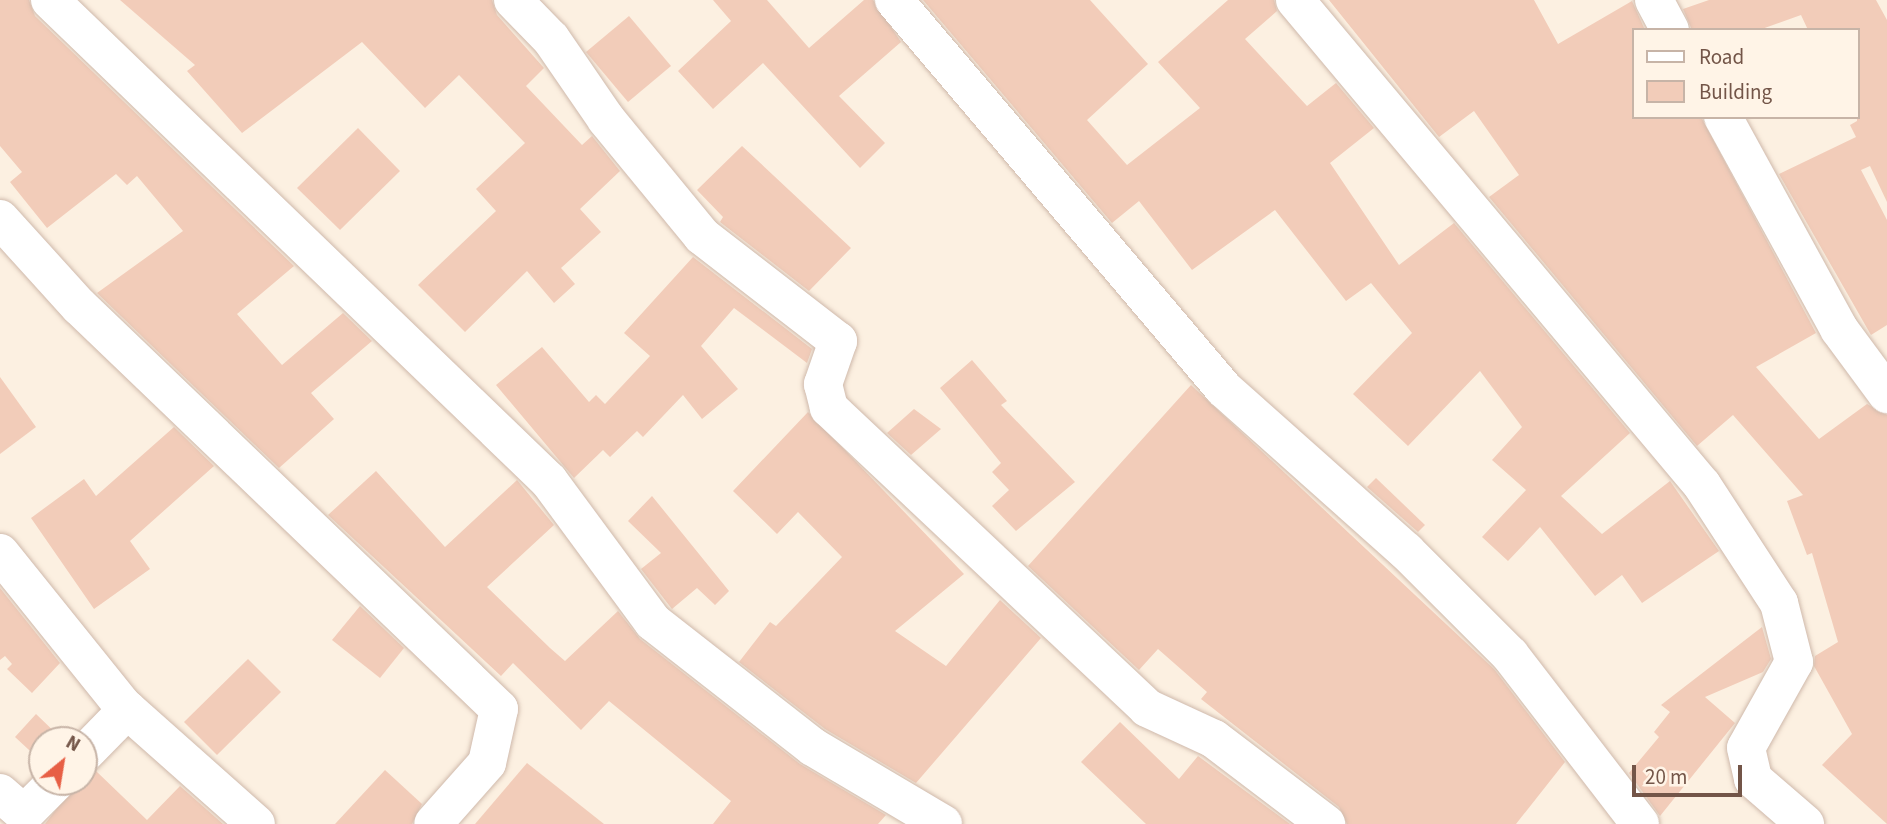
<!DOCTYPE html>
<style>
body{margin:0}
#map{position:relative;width:1887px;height:824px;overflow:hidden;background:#fcf0e1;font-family:"Source Sans 3",sans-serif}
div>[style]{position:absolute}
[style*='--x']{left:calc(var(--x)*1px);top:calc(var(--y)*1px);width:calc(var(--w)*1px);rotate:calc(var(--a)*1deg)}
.building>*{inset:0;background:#f2ccb9}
.roads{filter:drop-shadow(0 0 2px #cfb9ab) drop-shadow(0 0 2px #cfb9ab)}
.minor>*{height:38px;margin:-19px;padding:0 19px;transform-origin:19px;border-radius:19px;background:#fff}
span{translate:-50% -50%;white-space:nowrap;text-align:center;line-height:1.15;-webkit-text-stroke:7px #fff4e7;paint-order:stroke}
.legend{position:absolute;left:1632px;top:28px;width:228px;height:91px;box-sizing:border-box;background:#fff4e7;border:2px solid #c7b4a7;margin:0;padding:9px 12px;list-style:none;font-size:21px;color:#735548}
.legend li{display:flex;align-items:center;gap:14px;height:35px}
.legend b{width:35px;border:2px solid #c7b4a7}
.north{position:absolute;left:28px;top:726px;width:70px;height:70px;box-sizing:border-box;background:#fff4e7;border:2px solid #c7b4a7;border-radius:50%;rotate:30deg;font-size:19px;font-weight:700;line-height:28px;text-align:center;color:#735548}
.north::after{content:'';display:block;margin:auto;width:24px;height:32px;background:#e75f45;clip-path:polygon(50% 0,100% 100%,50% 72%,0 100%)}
.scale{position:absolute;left:1632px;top:765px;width:110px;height:32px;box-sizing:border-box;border:4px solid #735548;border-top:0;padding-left:9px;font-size:21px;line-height:24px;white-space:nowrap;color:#735548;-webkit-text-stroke:5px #fff4e7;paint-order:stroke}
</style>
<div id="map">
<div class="building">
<div style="clip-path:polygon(0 0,29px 0,35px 16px,294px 266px,237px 314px,282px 365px,343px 313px,372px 341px,311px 393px,334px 419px,279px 468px,97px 293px,183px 231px,137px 176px,127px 185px,116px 174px,47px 228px,10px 182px,22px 172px,0 146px)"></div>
<div style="clip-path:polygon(120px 0,492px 0,497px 15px,544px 68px,526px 86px,582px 145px,592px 136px,620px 171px,580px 209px,601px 232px,561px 268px,575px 284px,554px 303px,527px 271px,465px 332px,418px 285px,496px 211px,476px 189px,525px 143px,459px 75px,425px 108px,362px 42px,242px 133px,187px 71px,195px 65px)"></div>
<div style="clip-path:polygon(713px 0,767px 0,809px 48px,864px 0,873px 0,901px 42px,839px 96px,885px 143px,860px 168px,763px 63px,713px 109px,678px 71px,731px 21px)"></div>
<div style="clip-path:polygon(923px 0,1090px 0,1148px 64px,1087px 120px,1127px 165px,1200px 108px,1158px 62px,1228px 0,1274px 0,1277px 11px,1245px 39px,1307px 106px,1336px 83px,1374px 128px,1330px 163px,1399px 265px,1454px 223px,1630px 433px,1561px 496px,1602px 534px,1670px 481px,1719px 551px,1642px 603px,1622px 575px,1595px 596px,1540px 527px,1508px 561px,1482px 537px,1526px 490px,1492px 460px,1522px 427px,1480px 371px,1408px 446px,1353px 394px,1412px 333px,1371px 283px,1346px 301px,1275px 210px,1192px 270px,1139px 201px,1112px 223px)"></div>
<div style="clip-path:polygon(1329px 0,1534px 0,1558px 44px,1632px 1px,1645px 30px,1633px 30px,1633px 117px,1701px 117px,1816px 333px,1756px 367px,1819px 439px,1867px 404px,1887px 415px,1887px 824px,1822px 765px,1852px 734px,1814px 666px,1815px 656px,1838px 642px,1812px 553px,1807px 555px,1787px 501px,1803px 495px,1733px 415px,1697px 446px,1489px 197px,1519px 175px,1474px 111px,1439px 137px)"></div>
<div style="clip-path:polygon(1709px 0,1876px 0,1887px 20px,1887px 202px,1870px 166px,1861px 170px,1887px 220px,1887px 325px,1871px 335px,1779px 174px,1856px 137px,1850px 125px,1857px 121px,1857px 30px,1808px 30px,1801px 15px,1759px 30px,1692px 30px,1683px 9px)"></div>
<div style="clip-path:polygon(629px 16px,671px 66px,628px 102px,586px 52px)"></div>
<div style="clip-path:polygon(358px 128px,400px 171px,340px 230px,297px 188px)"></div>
<div style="clip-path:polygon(742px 146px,851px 248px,809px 291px,720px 222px,723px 217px,697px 190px)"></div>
<div style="clip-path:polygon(693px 257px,812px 349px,807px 363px,734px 308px,701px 346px,738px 389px,702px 419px,683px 395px,643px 437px,637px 431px,610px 457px,603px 450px,574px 478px,496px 385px,542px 347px,589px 402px,596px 395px,605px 404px,650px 356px,624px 333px)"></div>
<div style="clip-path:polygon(972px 360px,1007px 401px,1001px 405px,1075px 482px,1016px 531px,992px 506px,1009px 490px,992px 472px,1001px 463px,940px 388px)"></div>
<div style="clip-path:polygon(0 377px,36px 427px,0 454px)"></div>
<div style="clip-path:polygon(1191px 385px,1494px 669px,1565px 762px,1516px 824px,1347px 824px,1339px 807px,1201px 699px,1207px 692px,1158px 649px,1139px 670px,1028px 566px)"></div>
<div style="clip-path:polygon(914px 409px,941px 429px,911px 455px,887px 433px)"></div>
<div style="clip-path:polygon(808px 412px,964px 574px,895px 631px,946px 666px,1000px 600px,1041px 638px,916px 783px,825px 729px,739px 662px,770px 622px,776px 626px,842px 557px,798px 512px,777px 534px,733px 491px)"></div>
<div style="clip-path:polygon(174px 427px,214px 466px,130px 541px,150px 569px,94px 609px,31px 518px,84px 479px,96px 496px)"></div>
<div style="clip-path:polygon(376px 471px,445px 547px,517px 480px,554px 525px,487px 587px,550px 648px,565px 661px,618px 611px,640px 639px,800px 764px,886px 815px,878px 824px,713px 824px,731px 801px,609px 701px,581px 730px,513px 663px,501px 676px,328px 515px)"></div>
<div style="clip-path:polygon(1376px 478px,1425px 525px,1418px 532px,1367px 487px)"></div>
<div style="clip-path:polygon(652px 496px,729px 591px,715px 605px,697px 588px,672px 609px,641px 569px,661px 553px,628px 521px)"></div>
<div style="clip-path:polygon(0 588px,60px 663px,32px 693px,7px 669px,12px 664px,5px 656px,0 660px)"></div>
<div style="clip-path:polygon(360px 606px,404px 648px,380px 678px,332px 640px)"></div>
<div style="clip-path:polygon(1762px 627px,1771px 659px,1763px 672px,1705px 697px,1735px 723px,1660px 816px,1629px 773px,1659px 737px,1654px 732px,1670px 712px,1661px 705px)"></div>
<div style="clip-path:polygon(248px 659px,281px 692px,217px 755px,184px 722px)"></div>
<div style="clip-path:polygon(36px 714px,63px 740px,42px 740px,42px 762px,15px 737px)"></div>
<div style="clip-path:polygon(1120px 722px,1179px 779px,1198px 756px,1290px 824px,1146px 824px,1081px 762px)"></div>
<div style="clip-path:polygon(527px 763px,604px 824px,475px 824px)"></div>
<div style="clip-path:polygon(385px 770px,422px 804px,412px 824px,335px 824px)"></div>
<div style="clip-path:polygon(96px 771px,147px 820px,180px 786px,223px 824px,45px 824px,77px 782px)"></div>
</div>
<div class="roads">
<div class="minor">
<div style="--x:50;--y:0;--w:693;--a:43.95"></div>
<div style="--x:549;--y:481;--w:175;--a:53.6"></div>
<div style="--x:653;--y:622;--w:203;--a:38"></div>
<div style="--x:813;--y:747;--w:151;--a:30.6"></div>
<div style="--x:513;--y:0;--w:54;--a:45.7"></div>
<div style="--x:551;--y:39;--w:97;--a:55.5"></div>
<div style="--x:606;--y:119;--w:151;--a:50.6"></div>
<div style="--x:702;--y:236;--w:172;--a:37.7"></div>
<div style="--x:838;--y:341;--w:46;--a:109.2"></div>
<div style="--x:823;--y:384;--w:25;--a:76"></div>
<div style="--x:829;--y:408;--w:437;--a:43.3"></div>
<div style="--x:1147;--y:708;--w:74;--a:24.8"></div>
<div style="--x:1214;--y:739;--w:141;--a:37.2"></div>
<div style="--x:894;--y:0;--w:510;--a:49.69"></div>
<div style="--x:1224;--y:389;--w:244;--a:41.7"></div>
<div style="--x:1406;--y:551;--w:147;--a:45"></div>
<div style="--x:1510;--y:655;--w:213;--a:52.4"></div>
<div style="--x:1295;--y:0;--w:633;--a:50"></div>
<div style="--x:1702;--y:485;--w:141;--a:56.9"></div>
<div style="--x:1779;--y:603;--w:61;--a:75.7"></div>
<div style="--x:1794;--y:662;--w:98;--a:119.2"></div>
<div style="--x:1746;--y:748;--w:32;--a:77"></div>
<div style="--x:1753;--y:779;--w:69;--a:40.9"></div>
<div style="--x:1654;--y:0;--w:34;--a:62"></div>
<div style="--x:1723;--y:117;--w:242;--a:61.3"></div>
<div style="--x:1839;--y:329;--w:81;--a:53.6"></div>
<div style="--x:0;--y:219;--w:118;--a:47.8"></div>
<div style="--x:79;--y:306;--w:582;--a:43.82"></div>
<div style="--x:499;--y:709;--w:55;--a:102.5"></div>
<div style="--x:487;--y:763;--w:81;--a:131.5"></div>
<div style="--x:0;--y:553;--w:195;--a:51.2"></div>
<div style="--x:122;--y:705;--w:179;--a:41.6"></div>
<div style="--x:84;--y:754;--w:62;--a:-45.7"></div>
<div style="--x:0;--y:793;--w:32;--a:41"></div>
<div style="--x:24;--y:814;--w:45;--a:-45"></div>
</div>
</div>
<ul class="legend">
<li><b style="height:9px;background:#fff"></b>Road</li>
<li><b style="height:19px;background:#f2ccb9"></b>Building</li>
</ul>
<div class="north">N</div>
<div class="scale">20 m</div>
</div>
